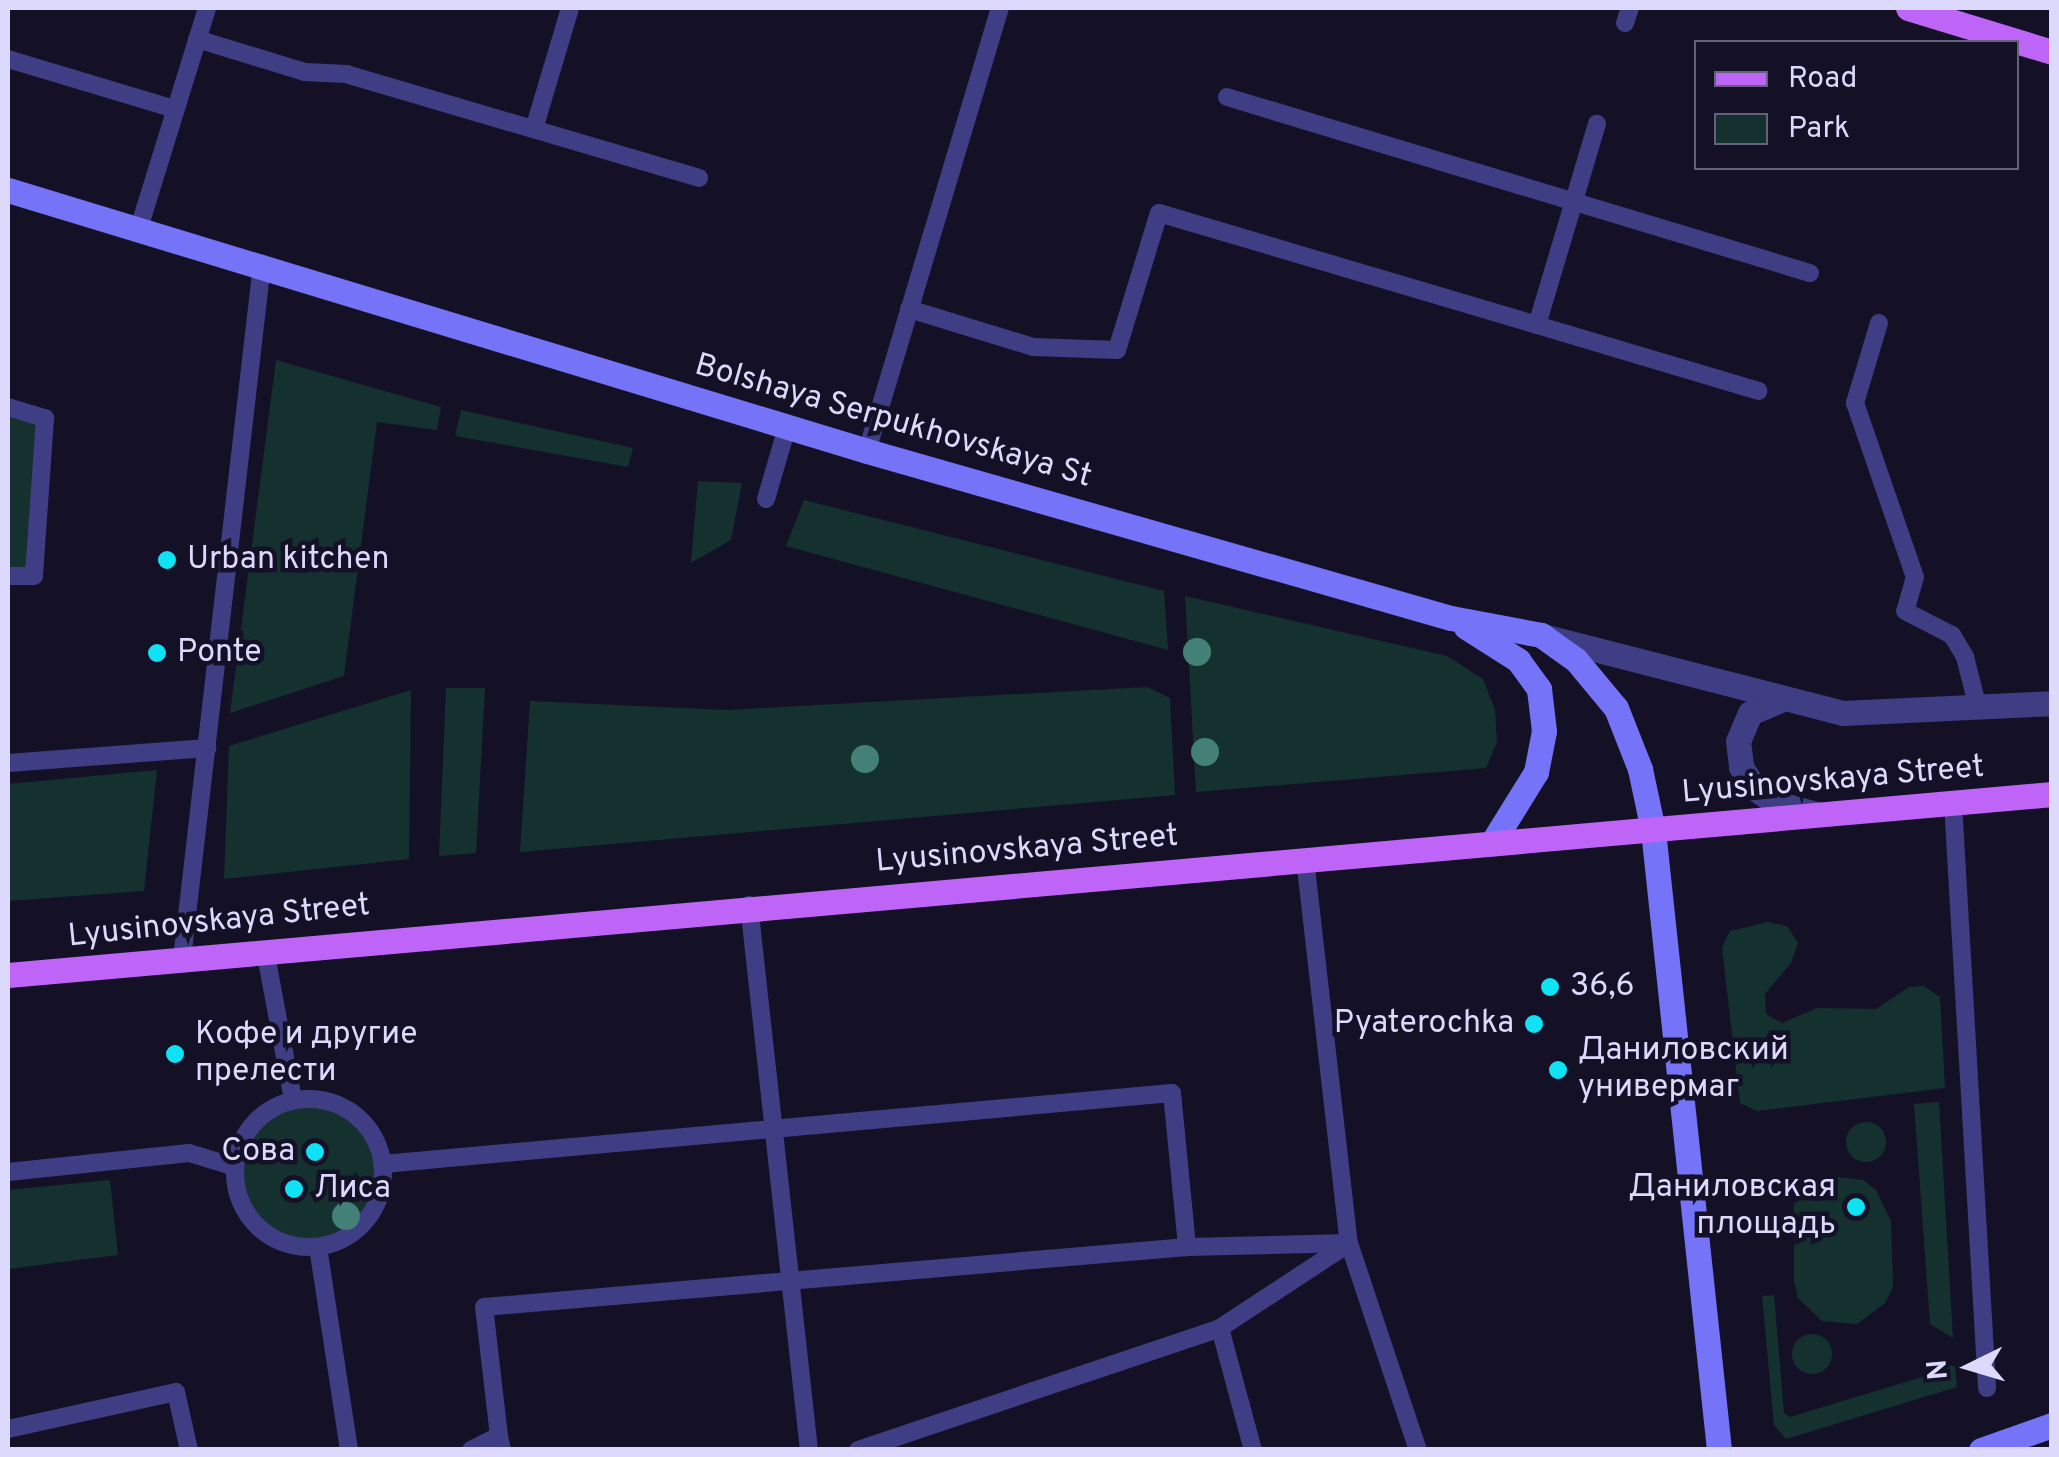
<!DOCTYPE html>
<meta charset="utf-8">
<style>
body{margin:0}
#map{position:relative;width:2059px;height:1457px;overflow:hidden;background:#141127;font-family:Overpass,sans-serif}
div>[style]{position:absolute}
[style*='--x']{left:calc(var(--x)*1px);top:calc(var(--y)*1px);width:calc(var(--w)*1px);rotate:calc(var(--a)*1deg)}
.green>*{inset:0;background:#14312f}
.round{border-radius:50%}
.lane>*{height:18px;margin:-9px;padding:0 9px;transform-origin:9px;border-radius:9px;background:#3f3e84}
.lane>.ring{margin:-9px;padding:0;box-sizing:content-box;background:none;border:18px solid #3f3e84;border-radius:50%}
.street>*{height:25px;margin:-12.5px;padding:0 12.5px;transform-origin:12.5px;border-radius:12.5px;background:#3f3e84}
.secondary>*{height:25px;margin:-12.5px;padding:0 12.5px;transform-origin:12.5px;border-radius:12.5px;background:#7574f9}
.primary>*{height:25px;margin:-12.5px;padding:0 12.5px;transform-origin:12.5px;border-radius:12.5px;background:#be65f8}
.trees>*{width:28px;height:28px;margin:-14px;border-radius:50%;background:#428078}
.dots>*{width:28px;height:28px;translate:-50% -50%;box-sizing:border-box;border:5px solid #141127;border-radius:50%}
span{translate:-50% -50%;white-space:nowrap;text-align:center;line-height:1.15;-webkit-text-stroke:9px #141127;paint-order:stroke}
.street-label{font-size:32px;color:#dcd9fd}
.poi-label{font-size:32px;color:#dcd9fd}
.left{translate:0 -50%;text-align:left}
.right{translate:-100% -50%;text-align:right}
.frame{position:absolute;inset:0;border:10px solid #dcd9fd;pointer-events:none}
.legend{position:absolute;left:1694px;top:40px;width:325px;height:130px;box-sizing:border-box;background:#141127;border:2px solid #64617d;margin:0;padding:12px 18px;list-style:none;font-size:30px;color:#dcd9fd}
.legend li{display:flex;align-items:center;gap:20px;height:50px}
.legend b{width:50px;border:2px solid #64617d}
.north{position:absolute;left:1919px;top:1317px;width:100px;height:100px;-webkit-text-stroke:8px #141127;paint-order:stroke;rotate:265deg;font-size:28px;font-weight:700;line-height:40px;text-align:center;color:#dcd9fd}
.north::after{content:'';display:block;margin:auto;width:35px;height:45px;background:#dcd9fd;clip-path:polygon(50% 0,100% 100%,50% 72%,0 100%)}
</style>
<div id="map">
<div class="green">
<div style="clip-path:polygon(276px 360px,441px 407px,437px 430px,377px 422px,344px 676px,230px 713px)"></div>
<div style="clip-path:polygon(461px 410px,633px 448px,628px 467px,455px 436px)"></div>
<div style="clip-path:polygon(8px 415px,37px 424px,27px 568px,8px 567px)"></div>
<div style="clip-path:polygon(698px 481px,742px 483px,731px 540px,691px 563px)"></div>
<div style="clip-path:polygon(804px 500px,1164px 591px,1168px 650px,786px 546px)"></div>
<div style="clip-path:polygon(1185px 596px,1447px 656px,1483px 679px,1495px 710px,1497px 742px,1486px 768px,1196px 792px)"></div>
<div style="clip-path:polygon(1147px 687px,1170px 698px,1175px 795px,520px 852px,530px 701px,727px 710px)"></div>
<div style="clip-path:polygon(446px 688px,485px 688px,476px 853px,439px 856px)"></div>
<div style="clip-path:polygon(411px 690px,409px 859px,224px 879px,229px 746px)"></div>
<div style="clip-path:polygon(157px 770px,144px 891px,8px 901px,8px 784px)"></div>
<div style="clip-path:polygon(1768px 922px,1787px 926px,1798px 943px,1791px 963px,1765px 994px,1766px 1014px,1782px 1023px,1817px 1008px,1876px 1009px,1909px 987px,1924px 986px,1940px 997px,1945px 1088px,1757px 1111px,1740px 1103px,1722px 948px,1730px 931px)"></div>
<div style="clip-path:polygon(1939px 1102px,1953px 1338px,1930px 1324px,1914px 1104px)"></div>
<div class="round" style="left:242px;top:1107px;width:134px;height:134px"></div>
<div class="round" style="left:1846px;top:1122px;width:40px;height:40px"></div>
<div style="clip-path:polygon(1831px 1176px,1863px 1180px,1876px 1190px,1891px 1221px,1893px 1287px,1885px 1303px,1857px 1324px,1822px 1321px,1798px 1298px,1794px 1281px,1794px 1204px)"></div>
<div style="clip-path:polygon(110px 1180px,118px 1255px,8px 1269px,8px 1190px)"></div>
<div style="clip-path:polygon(1774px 1295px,1784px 1413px,1790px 1417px,1932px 1374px,1932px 1362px,1955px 1366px,1957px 1387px,1786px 1439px,1774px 1425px,1762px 1296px)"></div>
<div class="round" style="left:1792px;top:1334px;width:40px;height:40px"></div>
</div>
<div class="lane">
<div style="--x:1625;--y:23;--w:16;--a:-72"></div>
<div style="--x:197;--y:39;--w:113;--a:17"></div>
<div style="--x:305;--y:72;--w:41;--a:2.8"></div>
<div style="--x:346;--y:74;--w:368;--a:16.4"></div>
<div style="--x:8;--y:59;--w:174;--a:16.7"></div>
<div style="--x:1227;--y:97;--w:609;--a:16.8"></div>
<div style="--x:534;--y:129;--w:126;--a:-73.4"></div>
<div style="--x:139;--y:228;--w:230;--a:-72.8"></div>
<div style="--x:909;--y:309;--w:130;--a:17"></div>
<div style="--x:1033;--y:347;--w:84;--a:2"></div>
<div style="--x:1117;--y:350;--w:143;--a:-73"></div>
<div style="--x:1159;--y:213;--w:394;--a:16.5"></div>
<div style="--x:1537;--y:325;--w:210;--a:-73.4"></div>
<div style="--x:1879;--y:323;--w:84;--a:106.7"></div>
<div style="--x:1855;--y:403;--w:184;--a:71"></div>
<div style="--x:1915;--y:577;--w:35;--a:106"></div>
<div style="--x:1905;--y:611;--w:53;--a:27.1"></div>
<div style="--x:1952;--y:635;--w:26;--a:59"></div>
<div style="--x:1965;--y:657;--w:53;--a:75.7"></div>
<div style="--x:1537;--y:325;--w:231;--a:16.6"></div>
<div style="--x:8;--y:407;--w:39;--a:17"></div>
<div style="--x:45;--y:418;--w:158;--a:94"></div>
<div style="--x:34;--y:576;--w:26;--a:180"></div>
<div style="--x:867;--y:451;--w:463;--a:-73.3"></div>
<div style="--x:766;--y:499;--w:75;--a:-73.7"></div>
<div style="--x:8;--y:763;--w:200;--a:-4.3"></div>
<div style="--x:1953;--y:803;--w:586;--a:86.67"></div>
<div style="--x:1305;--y:859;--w:387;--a:83.5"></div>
<div style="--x:1349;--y:1243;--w:218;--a:71.6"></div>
<div style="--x:749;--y:905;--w:548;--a:83.72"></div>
<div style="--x:265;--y:950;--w:153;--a:79.4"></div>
<div style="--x:182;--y:959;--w:700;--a:-83.43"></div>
<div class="ring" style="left:235px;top:1099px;width:130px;height:130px"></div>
<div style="--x:383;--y:1164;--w:792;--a:-5.14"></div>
<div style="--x:1172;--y:1093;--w:155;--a:84.4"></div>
<div style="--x:1187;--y:1247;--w:162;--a:-1.4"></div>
<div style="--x:8;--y:1172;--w:182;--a:-6"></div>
<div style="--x:189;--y:1153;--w:48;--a:16.9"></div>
<div style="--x:318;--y:1247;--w:205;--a:81.3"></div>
<div style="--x:1220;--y:1328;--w:126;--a:74.9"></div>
<div style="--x:8;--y:1429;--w:172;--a:-12.4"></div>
<div style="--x:176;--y:1392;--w:59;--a:77.4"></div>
<div style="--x:499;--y:1436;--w:130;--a:-96.6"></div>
<div style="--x:484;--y:1307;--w:706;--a:-4.88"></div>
<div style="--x:471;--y:1450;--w:31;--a:-27"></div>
<div style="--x:499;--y:1436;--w:14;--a:78"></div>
<div style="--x:858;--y:1450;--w:382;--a:-18.6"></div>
<div style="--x:1220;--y:1328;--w:153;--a:-33.3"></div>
</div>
<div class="street">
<div style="--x:1547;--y:637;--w:306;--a:14.4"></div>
<div style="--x:1843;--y:713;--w:209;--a:-2.7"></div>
<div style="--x:1778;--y:701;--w:30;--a:157"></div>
<div style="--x:1750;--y:713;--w:30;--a:113"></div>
<div style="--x:1738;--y:741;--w:26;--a:83"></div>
<div style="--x:1741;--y:767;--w:25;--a:58"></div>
<div style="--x:1754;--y:788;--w:27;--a:34"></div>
<div style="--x:1776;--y:803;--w:41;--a:15.4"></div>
</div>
<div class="secondary">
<div style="--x:8;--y:190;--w:898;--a:16.9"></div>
<div style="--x:867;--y:451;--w:607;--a:15.96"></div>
<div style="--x:1451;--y:618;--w:92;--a:10.7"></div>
<div style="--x:1541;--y:635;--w:43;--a:35.5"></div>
<div style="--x:1576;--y:660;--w:62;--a:50.2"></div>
<div style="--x:1616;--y:708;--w:66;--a:68.5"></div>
<div style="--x:1640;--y:769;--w:62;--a:78"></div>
<div style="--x:1653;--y:830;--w:624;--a:83.92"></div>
<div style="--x:1466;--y:627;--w:62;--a:32.4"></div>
<div style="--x:1518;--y:660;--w:36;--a:54"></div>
<div style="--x:1539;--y:689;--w:42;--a:83.2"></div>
<div style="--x:1544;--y:731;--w:42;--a:101"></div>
<div style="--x:1536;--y:772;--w:84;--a:121.8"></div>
<div style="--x:1981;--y:1450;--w:75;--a:-19.4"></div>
</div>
<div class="primary">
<div style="--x:1908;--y:8;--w:151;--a:17"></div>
<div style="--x:8;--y:975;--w:2052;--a:-5.06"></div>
</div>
<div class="trees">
<div style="left:1197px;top:652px"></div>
<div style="left:1205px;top:752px"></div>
<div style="left:865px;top:759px"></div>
<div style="left:346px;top:1216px"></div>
</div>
<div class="dots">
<div style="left:167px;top:560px;background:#0ee2f4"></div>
<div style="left:157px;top:653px;background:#0ee2f4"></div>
<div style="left:1550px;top:987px;background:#0ee2f4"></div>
<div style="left:1534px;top:1024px;background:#0ee2f4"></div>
<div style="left:175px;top:1054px;background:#0ee2f4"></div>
<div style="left:1558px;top:1070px;background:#0ee2f4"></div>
<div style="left:315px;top:1152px;background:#0ee2f4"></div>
<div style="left:294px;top:1189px;background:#0ee2f4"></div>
<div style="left:1856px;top:1207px;background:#0ee2f4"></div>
</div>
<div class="street-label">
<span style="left:893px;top:422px;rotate:16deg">Bolshaya Serpukhovskaya St</span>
<span style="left:1833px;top:781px;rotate:-5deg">Lyusinovskaya Street</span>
<span style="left:1027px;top:850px;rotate:-5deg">Lyusinovskaya Street</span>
<span style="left:219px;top:922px;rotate:-6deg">Lyusinovskaya Street</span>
</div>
<div class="poi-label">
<span class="left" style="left:187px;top:560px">Urban kitchen</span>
<span class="left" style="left:177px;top:653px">Ponte</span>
<span class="left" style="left:1570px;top:987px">36,6</span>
<span class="right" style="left:1514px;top:1024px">Pyaterochka</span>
<span class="left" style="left:195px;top:1054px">Кофе и другие<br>прелести</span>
<span class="left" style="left:1578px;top:1070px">Даниловский<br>универмаг</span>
<span class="right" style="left:295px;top:1152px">Сова</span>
<span class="left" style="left:314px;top:1189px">Лиса</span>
<span class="right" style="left:1836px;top:1207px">Даниловская<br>площадь</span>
</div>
<div class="frame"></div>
<ul class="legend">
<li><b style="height:12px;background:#be65f8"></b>Road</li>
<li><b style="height:28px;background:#14312f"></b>Park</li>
</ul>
<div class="north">N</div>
</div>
